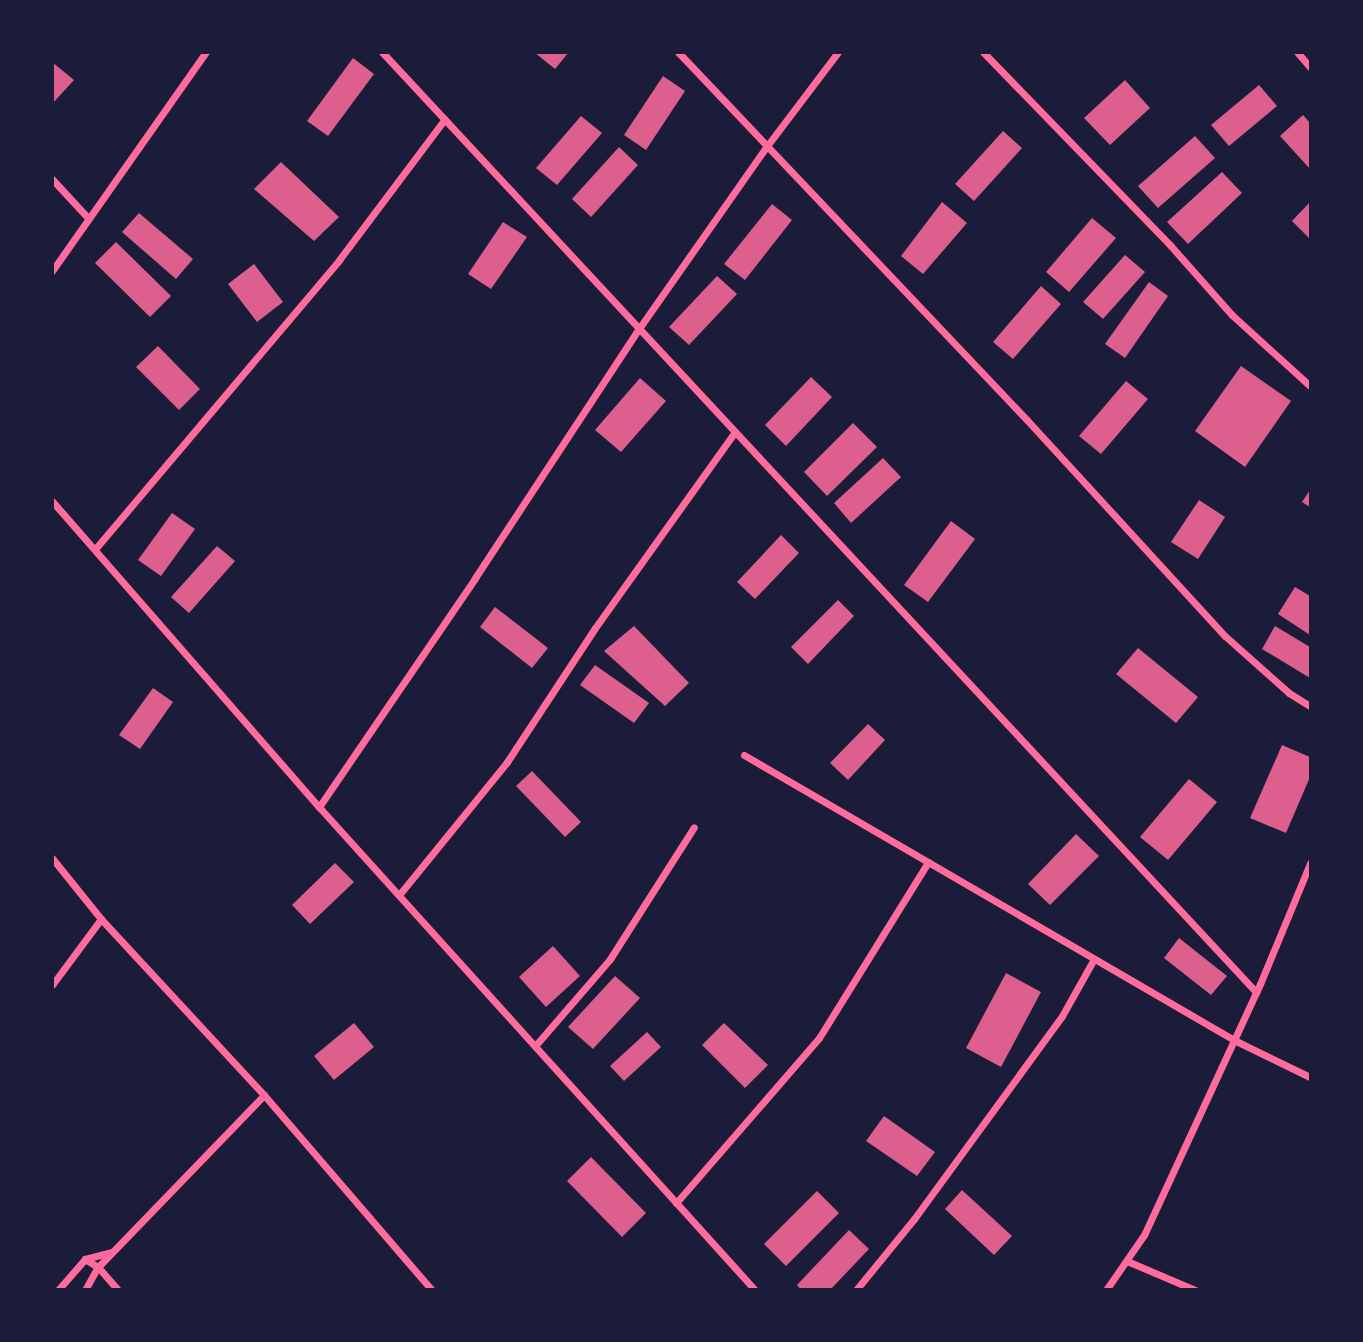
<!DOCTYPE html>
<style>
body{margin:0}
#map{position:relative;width:1363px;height:1342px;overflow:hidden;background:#1b1b3a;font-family:Overpass,sans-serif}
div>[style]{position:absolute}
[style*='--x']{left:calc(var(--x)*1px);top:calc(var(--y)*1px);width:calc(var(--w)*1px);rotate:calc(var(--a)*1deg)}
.building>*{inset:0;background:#dd5f8e}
.minor>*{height:7px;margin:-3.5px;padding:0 3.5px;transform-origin:3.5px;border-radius:3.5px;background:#ff6b9d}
span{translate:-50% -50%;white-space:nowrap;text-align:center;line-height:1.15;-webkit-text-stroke:6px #1b1b3a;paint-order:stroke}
.frame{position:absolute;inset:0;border:54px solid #1b1b3a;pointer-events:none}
</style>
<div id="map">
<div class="building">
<div style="clip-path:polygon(534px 52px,569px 52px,555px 69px)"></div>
<div style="clip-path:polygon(353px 58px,374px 74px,328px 136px,307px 121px)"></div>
<div style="clip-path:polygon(52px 62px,74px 80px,52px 104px)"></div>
<div style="clip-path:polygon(663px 76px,685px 91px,646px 150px,624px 135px)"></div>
<div style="clip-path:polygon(1125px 80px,1150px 108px,1110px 145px,1084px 118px)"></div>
<div style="clip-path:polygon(1259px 85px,1277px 106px,1229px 146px,1211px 125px)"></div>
<div style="clip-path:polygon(1303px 115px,1310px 123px,1310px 169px,1280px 136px)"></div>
<div style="clip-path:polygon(581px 116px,602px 133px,557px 185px,536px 168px)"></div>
<div style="clip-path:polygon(1003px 131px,1022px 148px,974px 201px,955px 184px)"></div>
<div style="clip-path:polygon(1195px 136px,1215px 158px,1158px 208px,1138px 186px)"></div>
<div style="clip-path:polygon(619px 147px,638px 165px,591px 217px,572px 199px)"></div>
<div style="clip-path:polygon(281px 162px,339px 217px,314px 241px,254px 189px)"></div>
<div style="clip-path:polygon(1222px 172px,1242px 193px,1188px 244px,1167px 222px)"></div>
<div style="clip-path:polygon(942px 202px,967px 223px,923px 274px,901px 256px)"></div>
<div style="clip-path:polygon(1310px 202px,1310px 239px,1292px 221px)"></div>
<div style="clip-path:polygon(772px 204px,792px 220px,745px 280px,724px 264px)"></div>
<div style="clip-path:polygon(139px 213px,193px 259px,176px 279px,122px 232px)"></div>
<div style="clip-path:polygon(1092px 218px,1116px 238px,1069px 292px,1046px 272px)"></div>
<div style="clip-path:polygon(503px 222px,527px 237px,491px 289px,468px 274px)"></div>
<div style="clip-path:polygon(116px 242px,171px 296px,150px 317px,95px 263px)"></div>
<div style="clip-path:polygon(1125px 255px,1145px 272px,1103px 319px,1083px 302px)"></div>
<div style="clip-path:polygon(254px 264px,283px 302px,257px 322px,228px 284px)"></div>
<div style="clip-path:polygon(717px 276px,737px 294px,689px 345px,669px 327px)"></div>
<div style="clip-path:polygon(1149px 282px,1168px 296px,1125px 358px,1105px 344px)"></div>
<div style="clip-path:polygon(1041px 286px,1061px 304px,1013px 359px,993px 342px)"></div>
<div style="clip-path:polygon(158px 346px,200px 389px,179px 410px,136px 367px)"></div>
<div style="clip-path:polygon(1241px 366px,1291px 401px,1245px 467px,1195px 431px)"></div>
<div style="clip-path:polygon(811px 377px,832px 397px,786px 446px,765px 425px)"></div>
<div style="clip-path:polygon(640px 378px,666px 401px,621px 452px,595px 430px)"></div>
<div style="clip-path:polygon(1126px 381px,1148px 399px,1101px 454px,1079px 436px)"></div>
<div style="clip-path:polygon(853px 423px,877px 447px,827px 496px,804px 472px)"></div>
<div style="clip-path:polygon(883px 458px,901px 477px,851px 523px,834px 503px)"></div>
<div style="clip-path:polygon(1310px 490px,1310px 507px,1302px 502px)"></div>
<div style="clip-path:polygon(1199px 500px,1225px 517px,1198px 559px,1171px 542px)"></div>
<div style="clip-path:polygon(172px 513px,195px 529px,161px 576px,138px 560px)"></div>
<div style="clip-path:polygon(951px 521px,975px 539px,928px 602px,904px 585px)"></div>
<div style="clip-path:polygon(781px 535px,799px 553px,755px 599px,737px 582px)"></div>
<div style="clip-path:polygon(217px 546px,235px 561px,189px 613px,171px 597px)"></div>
<div style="clip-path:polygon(1295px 587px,1310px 596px,1310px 635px,1278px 614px)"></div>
<div style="clip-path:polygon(838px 600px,854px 616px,808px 664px,791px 647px)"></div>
<div style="clip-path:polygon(495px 607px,548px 648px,532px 668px,480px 627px)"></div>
<div style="clip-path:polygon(634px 626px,689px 683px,665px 706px,604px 651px)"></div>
<div style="clip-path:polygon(1275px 626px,1310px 647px,1310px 678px,1262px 649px)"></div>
<div style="clip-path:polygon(1138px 648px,1198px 697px,1176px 723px,1116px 674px)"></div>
<div style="clip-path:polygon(595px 665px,649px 703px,634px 723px,580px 685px)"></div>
<div style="clip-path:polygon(153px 688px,173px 702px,140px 749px,119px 735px)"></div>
<div style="clip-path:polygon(868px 724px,885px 740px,848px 780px,830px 763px)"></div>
<div style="clip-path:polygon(1282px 745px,1310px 757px,1310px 777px,1286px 833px,1250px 818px)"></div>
<div style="clip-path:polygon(532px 771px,581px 822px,565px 837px,516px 786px)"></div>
<div style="clip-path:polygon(1189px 779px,1217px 802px,1168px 860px,1140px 837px)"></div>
<div style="clip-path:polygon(1076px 834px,1099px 856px,1050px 905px,1028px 884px)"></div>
<div style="clip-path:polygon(335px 863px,354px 882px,310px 924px,292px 905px)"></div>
<div style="clip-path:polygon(1179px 938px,1227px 976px,1211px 995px,1164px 958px)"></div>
<div style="clip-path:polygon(553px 946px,580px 976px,546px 1007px,519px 977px)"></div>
<div style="clip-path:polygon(1006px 973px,1041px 992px,1001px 1067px,966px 1048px)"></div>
<div style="clip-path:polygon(615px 976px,640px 998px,593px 1049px,568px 1027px)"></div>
<div style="clip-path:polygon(354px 1023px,374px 1047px,334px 1080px,314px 1056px)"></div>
<div style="clip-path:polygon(724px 1023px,768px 1065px,745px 1088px,702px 1045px)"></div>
<div style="clip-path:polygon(647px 1032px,661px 1047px,624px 1081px,610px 1066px)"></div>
<div style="clip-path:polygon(884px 1116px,935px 1152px,917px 1176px,866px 1141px)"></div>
<div style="clip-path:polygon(591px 1157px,646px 1213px,622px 1237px,567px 1181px)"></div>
<div style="clip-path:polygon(962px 1190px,1012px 1236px,994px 1255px,945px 1209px)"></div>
<div style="clip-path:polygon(817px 1191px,839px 1213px,786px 1266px,764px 1244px)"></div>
<div style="clip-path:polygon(849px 1230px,869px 1249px,830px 1290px,801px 1290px,797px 1285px)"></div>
</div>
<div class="minor">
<div style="--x:382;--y:52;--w:1284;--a:47.08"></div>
<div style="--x:678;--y:52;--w:507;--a:46.52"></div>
<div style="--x:1027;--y:420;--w:293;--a:47.5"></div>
<div style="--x:1225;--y:636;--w:86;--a:41.7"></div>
<div style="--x:1289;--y:693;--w:25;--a:32"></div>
<div style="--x:983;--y:52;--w:269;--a:45.9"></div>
<div style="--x:1170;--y:245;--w:94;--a:48.5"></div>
<div style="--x:1232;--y:315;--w:105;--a:42.3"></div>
<div style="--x:1297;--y:52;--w:20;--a:49"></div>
<div style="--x:52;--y:179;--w:54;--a:47.2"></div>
<div style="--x:52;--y:271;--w:268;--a:-54.9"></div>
<div style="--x:52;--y:501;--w:406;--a:48.9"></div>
<div style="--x:319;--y:807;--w:651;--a:47.93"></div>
<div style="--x:96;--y:548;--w:377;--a:-49.8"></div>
<div style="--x:339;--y:260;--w:176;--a:-53.1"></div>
<div style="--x:744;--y:755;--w:567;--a:30.18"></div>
<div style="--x:1234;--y:1040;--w:85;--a:26"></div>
<div style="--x:319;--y:807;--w:277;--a:-55.7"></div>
<div style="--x:475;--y:578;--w:297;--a:-56.7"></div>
<div style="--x:638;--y:330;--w:225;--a:-55"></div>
<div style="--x:767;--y:146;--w:118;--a:-52.9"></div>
<div style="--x:52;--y:858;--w:78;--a:51.2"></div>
<div style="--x:101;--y:919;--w:240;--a:47.2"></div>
<div style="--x:264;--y:1095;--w:257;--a:49.3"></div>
<div style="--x:399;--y:895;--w:171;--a:-50.9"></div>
<div style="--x:507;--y:762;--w:160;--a:-56.7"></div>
<div style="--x:595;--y:628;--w:239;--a:-54.5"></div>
<div style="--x:52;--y:985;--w:82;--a:-53.4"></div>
<div style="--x:535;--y:1046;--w:115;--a:-49.2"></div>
<div style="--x:610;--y:959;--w:156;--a:-57.5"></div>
<div style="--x:676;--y:1203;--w:218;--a:-49.1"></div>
<div style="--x:819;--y:1038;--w:207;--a:-58.2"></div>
<div style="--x:85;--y:1259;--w:15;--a:32"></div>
<div style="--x:98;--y:1267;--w:30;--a:49"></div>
<div style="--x:1127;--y:1261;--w:74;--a:23.1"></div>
<div style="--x:58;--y:1290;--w:41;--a:-48.9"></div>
<div style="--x:85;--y:1259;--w:27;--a:-15"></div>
<div style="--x:85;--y:1290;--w:26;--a:-61"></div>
<div style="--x:98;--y:1267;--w:239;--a:-46"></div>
<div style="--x:856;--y:1290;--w:92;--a:-50.8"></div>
<div style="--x:914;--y:1219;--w:251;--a:-53.9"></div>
<div style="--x:1062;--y:1016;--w:65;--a:-60.7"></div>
<div style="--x:1106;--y:1290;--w:67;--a:-55.4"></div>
<div style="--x:1144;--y:1235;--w:277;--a:-65.2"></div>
<div style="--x:1260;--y:984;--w:131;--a:-67.5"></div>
</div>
<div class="frame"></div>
</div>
